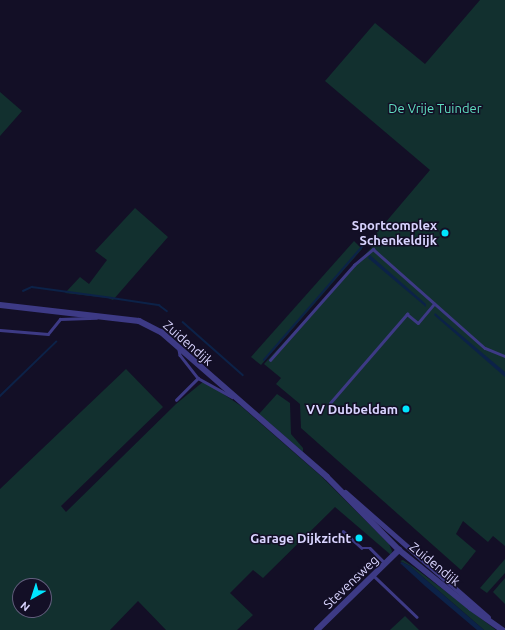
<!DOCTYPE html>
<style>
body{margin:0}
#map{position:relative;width:505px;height:630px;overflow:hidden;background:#130f26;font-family:Ubuntu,sans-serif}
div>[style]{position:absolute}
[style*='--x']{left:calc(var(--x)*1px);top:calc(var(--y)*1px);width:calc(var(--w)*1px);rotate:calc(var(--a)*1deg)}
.green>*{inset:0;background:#12302f}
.water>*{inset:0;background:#0c2248}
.stream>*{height:1.5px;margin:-0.75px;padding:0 0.75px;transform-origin:0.75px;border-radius:0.75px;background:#0c2248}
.service>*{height:2.5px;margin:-1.25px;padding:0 1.25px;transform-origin:1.25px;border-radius:1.25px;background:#3d3a85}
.minor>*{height:5px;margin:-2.5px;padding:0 2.5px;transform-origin:2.5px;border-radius:2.5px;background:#3d3a85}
.tertiary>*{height:6px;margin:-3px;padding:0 3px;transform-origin:3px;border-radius:3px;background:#3d3a85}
.dots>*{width:11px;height:11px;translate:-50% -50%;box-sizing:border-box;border:2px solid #130f26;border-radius:50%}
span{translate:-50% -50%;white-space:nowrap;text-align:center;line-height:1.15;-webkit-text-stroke:3px #130f26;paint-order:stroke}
.park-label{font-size:13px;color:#5fe0c0}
.poi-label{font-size:13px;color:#d9d4ff;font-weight:700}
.right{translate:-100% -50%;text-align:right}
.street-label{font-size:13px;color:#d9d4ff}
.north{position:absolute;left:12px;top:578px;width:40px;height:40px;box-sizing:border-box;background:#130f26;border:1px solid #625e7d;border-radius:50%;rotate:219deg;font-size:11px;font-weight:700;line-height:16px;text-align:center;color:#d9d4ff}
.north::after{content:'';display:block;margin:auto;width:14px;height:18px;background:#00e5ff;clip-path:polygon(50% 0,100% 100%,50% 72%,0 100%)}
</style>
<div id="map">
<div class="green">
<div style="clip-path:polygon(480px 0,505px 0,505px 546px,493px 536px,488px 542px,463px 521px,456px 534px,476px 551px,461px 570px,301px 428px,300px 404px,276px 384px,281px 378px,264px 364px,372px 247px,368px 243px,430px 170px,325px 81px,375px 23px,425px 64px)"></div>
<div style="clip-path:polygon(0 92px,22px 111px,0 136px)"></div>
<div style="clip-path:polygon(135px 208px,168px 237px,113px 300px,108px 298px,65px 293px,80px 277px,89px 284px,107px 260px,95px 251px)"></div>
<div style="clip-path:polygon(354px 241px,362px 249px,261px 365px,251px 357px)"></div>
<div style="clip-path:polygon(evenodd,126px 369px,163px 407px,61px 506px,66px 512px,176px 404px,204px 381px,241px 406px,321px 476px,389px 544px,392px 551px,391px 555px,335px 507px,263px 578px,253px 570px,230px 593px,253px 615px,237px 630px,166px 630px,138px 601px,110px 630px,0 630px,0 489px,126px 369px,20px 586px,44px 586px,44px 610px,20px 610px,20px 586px)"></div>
<div style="clip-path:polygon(277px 394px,290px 403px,291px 434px,303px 448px,303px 452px,259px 414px)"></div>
<div style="clip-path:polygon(505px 559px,505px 573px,487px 593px,480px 588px)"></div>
<div style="clip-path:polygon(403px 560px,415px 568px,496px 630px,484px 630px,410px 566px,400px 561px)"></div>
<div style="clip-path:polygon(505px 578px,505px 604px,493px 592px)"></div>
<div style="clip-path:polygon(405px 616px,419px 630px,390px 630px,391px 629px)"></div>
</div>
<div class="water">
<div style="clip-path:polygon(370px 255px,426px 304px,426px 307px,368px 258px)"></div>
<div style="clip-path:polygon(435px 313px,505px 372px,505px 377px,434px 315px)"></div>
<div style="clip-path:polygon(402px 562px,410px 566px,484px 630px,477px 630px,425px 586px,400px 563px)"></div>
</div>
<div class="stream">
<div style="--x:23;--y:291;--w:10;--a:-24"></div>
<div style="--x:32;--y:287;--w:81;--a:7.8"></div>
<div style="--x:112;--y:298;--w:48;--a:8.5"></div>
<div style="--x:159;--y:305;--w:10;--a:37"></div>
<div style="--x:183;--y:322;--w:80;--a:41.5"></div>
<div style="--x:264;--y:360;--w:150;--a:-49.1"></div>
<div style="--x:0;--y:396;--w:78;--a:-44"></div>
</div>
<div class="service">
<div style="--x:0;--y:330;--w:48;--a:4.8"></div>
<div style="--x:48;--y:334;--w:19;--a:-51"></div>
<div style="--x:60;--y:319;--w:36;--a:-2"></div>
<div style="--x:179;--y:350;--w:5;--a:79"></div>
<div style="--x:180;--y:355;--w:29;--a:52"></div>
<div style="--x:198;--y:378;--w:39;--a:29"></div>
<div style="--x:270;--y:360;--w:127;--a:-48.5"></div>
<div style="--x:354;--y:265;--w:25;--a:-40"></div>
<div style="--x:373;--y:249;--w:149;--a:41.5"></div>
<div style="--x:485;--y:348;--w:22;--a:22"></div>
<div style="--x:176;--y:400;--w:31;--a:-45"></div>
<div style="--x:330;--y:403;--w:118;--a:-49.1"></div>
<div style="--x:407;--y:314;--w:14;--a:39"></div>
<div style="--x:418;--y:323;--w:25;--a:-50"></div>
<div style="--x:343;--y:531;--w:25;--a:42"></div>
<div style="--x:362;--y:548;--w:8;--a:0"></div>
<div style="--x:370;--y:548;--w:21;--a:45"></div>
<div style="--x:374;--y:576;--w:59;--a:43.6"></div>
</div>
<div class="minor">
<div style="--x:345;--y:492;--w:190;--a:41.2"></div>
</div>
<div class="tertiary">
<div style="--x:0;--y:305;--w:140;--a:6.6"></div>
<div style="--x:139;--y:321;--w:25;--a:27"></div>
<div style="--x:161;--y:332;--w:220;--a:41.1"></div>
<div style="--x:327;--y:477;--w:103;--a:45.4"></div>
<div style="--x:399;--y:550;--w:92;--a:38.9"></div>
<div style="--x:471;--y:608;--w:39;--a:35"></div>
<div style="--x:317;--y:630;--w:115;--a:-44.3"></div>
</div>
<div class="dots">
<div style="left:445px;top:233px;background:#00e5ff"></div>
<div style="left:406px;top:409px;background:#00e5ff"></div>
<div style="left:359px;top:538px;background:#00e5ff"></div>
</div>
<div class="park-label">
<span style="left:435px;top:108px">De Vrije Tuinder</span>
</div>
<div class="poi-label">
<span class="right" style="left:437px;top:233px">Sportcomplex<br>Schenkeldijk</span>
<span class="right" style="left:398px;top:409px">VV Dubbeldam</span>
<span class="right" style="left:351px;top:538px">Garage Dijkzicht</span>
</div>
<div class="street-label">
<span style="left:188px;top:343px;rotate:41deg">Zuidendijk</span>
<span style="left:435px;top:564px;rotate:39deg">Zuidendijk</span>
<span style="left:351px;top:582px;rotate:-44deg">Stevensweg</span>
</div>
<div class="north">N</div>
</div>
